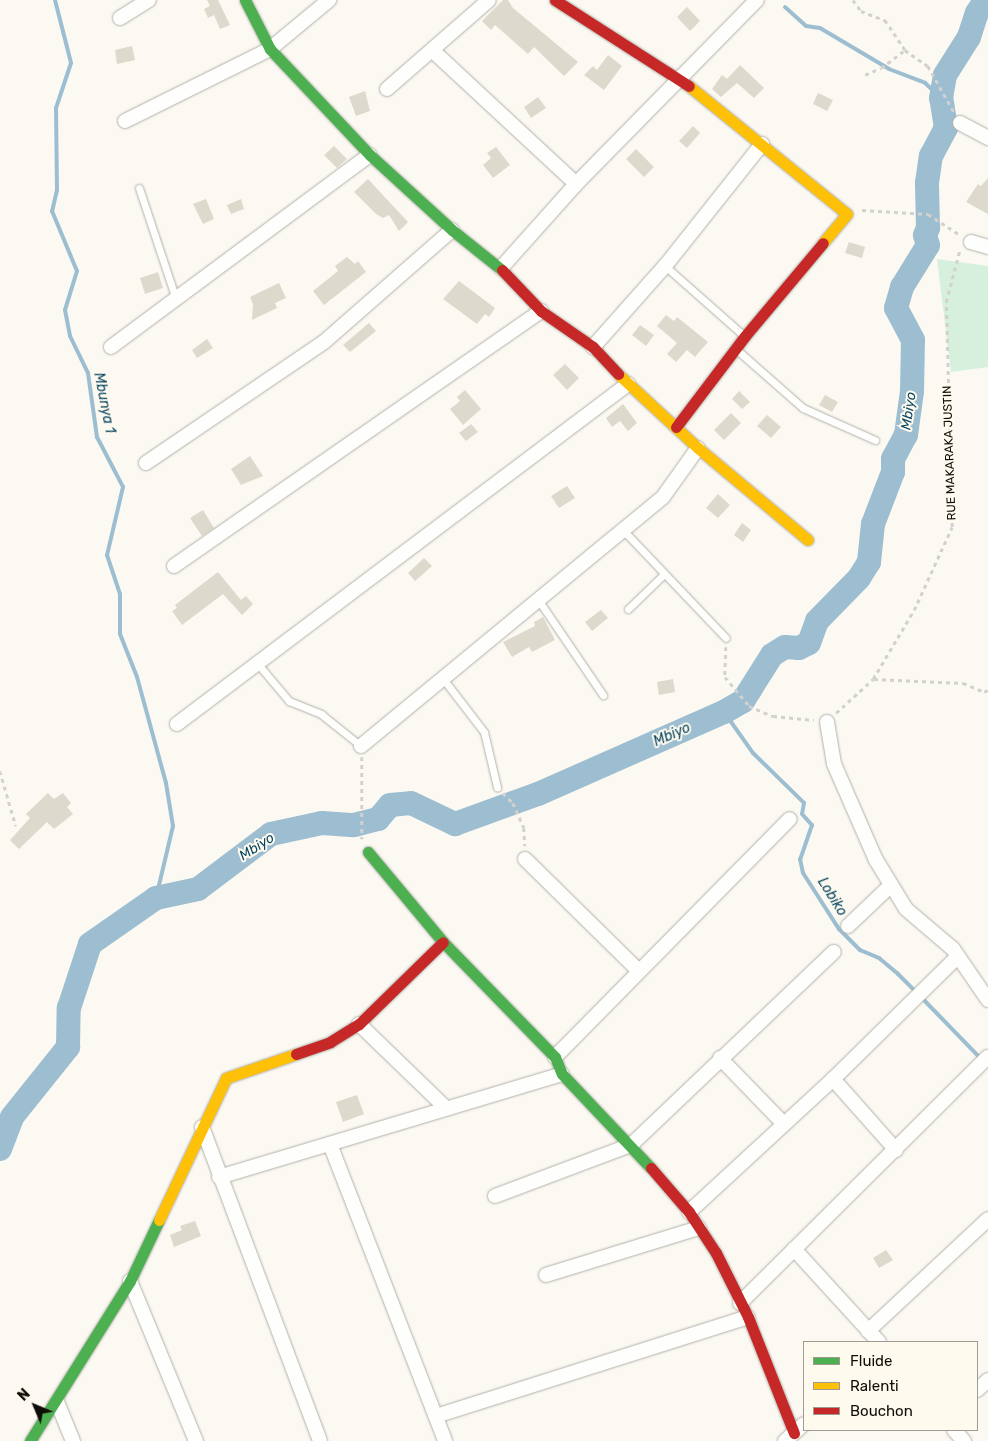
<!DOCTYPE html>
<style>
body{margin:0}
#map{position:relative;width:988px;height:1441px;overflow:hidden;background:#fbf9f2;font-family:Rubik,sans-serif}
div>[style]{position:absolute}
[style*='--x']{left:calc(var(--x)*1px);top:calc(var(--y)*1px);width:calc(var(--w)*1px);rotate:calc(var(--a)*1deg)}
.green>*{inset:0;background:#d6f0dd}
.stream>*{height:4px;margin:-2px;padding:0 2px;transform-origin:2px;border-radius:2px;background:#9dbed0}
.river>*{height:24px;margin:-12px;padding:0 12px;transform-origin:12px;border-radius:12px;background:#9dbed0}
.building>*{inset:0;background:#ded9cd}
.path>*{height:2.5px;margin-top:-1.25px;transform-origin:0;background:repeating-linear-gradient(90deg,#d2d1cf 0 4px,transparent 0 8px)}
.roads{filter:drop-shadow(0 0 1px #b2b0aa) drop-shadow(0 0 1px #b2b0aa)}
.lane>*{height:7px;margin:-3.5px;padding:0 3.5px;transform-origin:3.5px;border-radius:3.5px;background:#fefefd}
.street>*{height:14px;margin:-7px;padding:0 7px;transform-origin:7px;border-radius:7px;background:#fefefd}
.fast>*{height:11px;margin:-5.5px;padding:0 5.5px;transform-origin:5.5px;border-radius:5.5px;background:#4caf50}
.slow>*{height:11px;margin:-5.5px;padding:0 5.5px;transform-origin:5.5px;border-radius:5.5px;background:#ffc107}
.jam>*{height:11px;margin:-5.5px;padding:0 5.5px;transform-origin:5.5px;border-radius:5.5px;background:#c62828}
span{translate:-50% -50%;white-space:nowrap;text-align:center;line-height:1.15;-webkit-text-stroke:4px #fffaee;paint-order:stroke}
.street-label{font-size:12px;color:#0e0d08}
.water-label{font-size:14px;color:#084764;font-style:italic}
.legend{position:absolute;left:803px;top:1341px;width:175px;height:90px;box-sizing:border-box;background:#fffaee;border:1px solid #9f9b92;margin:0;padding:6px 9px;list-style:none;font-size:15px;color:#0e0d08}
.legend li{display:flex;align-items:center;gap:10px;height:25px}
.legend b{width:25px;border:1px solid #9f9b92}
.north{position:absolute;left:10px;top:1381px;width:50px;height:50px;-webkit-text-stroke:4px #fffaee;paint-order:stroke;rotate:315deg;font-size:14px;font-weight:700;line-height:20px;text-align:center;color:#0e0d08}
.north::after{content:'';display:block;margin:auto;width:18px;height:22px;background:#0e0d08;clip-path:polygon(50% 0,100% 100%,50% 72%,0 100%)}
</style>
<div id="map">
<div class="green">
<div style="clip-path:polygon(937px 259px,988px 266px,988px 367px,951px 372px)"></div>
</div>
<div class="stream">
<div style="--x:55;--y:0;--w:65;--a:75.7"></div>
<div style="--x:71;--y:63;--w:47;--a:108.4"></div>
<div style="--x:56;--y:108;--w:82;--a:89.3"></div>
<div style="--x:57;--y:190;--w:22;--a:103"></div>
<div style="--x:52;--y:211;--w:65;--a:67.4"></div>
<div style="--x:77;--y:271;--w:41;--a:107.1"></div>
<div style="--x:65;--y:310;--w:26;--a:79"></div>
<div style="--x:70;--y:336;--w:41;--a:64.1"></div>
<div style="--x:88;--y:373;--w:65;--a:82"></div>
<div style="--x:97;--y:437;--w:56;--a:62.5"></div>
<div style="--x:123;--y:487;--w:70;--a:103.2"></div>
<div style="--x:107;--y:555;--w:41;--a:71.6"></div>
<div style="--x:120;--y:594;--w:40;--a:90"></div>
<div style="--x:120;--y:634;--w:46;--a:68.4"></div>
<div style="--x:137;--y:677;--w:110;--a:74.7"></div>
<div style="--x:166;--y:783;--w:44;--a:80.8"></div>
<div style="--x:173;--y:826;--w:74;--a:103.3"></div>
<div style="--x:785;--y:7;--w:28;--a:42"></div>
<div style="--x:806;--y:26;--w:14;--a:8"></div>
<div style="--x:820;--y:28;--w:80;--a:30.7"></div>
<div style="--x:889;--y:69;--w:39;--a:21"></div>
<div style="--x:925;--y:83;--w:22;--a:43"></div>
<div style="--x:724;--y:712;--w:50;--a:54.7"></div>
<div style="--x:753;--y:753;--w:71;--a:44.4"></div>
<div style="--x:804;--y:803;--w:11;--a:100"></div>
<div style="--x:802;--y:814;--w:15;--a:48"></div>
<div style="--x:812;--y:825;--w:36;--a:109"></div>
<div style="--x:800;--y:859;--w:14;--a:78"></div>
<div style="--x:803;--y:873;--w:67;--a:57.3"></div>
<div style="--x:839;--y:929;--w:30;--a:45"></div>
<div style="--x:860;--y:950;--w:21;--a:23"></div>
<div style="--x:879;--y:958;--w:25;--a:40"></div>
<div style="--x:898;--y:974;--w:25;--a:45"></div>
<div style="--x:921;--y:997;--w:88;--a:45.9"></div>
</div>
<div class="river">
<div style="--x:0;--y:1149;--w:34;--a:-69"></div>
<div style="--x:12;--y:1117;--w:90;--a:-51.3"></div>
<div style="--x:68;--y:1047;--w:39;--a:-89"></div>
<div style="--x:69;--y:1008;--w:67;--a:-71.8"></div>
<div style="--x:90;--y:944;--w:80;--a:-34.9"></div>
<div style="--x:156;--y:898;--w:43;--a:-12.1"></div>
<div style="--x:198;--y:889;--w:91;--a:-37"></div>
<div style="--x:271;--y:834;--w:52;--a:-12.2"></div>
<div style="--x:322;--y:823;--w:32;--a:4"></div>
<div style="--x:354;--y:825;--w:25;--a:-14"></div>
<div style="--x:378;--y:819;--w:18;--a:-49"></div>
<div style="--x:390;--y:805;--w:21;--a:-5"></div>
<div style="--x:411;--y:803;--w:49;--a:25.5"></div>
<div style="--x:455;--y:824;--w:88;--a:-19.9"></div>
<div style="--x:538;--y:794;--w:203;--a:-23.8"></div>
<div style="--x:724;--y:712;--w:22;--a:-30"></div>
<div style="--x:743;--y:701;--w:54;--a:-57.8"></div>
<div style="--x:772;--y:655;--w:15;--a:-32"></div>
<div style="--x:785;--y:647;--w:14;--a:4"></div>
<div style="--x:799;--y:648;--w:11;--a:-27"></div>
<div style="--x:809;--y:643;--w:23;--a:-70"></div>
<div style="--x:817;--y:621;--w:60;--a:-45.7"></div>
<div style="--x:859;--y:578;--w:19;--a:-58"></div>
<div style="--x:869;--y:562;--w:38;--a:-84"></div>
<div style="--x:873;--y:524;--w:56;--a:-69"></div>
<div style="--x:893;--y:472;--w:13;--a:-90"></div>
<div style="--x:893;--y:459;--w:27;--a:-62"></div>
<div style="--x:906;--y:435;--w:44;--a:-82.2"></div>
<div style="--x:912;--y:391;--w:51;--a:-88.9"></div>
<div style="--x:913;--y:340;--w:36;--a:-118"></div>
<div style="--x:896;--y:308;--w:22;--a:-74"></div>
<div style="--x:902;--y:287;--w:49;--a:-58.2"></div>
<div style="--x:928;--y:245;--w:10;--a:-107"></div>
<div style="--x:925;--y:235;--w:8;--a:-67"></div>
<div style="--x:928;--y:228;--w:45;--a:-91.3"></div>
<div style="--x:927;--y:183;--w:27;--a:-82"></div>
<div style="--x:931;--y:156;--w:32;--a:-62"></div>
<div style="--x:946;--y:128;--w:30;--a:-99"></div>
<div style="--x:941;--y:98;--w:23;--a:-80"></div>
<div style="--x:945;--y:75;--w:45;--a:-57.7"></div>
<div style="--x:969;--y:37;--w:25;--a:-72"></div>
<div style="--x:977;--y:13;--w:15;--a:-58"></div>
</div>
<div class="building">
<div style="clip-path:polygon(207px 0,218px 0,230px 25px,220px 29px,214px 15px,208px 18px,204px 9px,210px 6px)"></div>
<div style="clip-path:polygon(503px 0,508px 0,513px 8px,578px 62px,564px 76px,534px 47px,528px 54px,495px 25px,491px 30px,482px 21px)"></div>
<div style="clip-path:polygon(687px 7px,700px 21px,690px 31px,677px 17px)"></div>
<div style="clip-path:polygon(132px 46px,135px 60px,117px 64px,115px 50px)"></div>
<div style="clip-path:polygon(608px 55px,622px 66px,604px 90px,584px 75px,593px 66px,597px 70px)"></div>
<div style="clip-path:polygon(740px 65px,764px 88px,754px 98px,737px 83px,721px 97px,712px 89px,722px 75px,727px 79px)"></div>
<div style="clip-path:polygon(365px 91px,370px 111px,356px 116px,349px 97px)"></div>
<div style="clip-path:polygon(818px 93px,833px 100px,827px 111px,813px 104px)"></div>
<div style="clip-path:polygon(538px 97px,546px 108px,531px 118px,524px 107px)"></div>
<div style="clip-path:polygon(693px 126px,700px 133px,687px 148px,679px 141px)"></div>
<div style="clip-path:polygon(334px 146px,347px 159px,337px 168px,324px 155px)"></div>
<div style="clip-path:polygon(496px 147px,510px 165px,493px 178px,483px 165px,491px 158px,487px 153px)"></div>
<div style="clip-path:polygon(636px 149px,654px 167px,644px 177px,626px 159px)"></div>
<div style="clip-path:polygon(988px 178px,988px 214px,966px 202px,978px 184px,981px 186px)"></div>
<div style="clip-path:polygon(368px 179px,408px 222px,399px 231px,389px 215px,383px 218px,376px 214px,354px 192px)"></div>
<div style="clip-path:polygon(206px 199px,214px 219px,203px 224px,193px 204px)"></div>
<div style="clip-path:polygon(241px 199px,244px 209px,231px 214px,227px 205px)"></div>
<div style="clip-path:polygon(849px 242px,865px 247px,862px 258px,845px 253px)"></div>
<div style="clip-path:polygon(347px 257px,355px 264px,358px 261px,366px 272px,324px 305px,313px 291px,338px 271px,335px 266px)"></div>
<div style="clip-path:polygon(158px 272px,163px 288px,145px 294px,140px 278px)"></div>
<div style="clip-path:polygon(459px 281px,495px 308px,489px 317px,485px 314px,477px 324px,443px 299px)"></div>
<div style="clip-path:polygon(279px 283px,286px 298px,275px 303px,277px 308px,252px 320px,253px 304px,250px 297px)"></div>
<div style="clip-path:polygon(666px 315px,674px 321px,677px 317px,708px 342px,695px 357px,687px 350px,676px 362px,667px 354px,677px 343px,657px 326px)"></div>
<div style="clip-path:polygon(369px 323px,376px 331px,350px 352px,343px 345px)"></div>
<div style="clip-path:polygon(640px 325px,654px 335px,646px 346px,632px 335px)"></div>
<div style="clip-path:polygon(207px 339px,213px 348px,197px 358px,192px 350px)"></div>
<div style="clip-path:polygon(565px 364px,579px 378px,567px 390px,553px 375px)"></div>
<div style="clip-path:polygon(465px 390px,481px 409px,463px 425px,450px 409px,460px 401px,457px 397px)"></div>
<div style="clip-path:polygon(739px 391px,750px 402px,742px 409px,732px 399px)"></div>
<div style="clip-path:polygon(825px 395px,838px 402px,832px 412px,819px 405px)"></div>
<div style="clip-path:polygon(623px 404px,637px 423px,628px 431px,620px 421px,612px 427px,606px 418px)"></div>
<div style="clip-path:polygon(731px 413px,741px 423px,724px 440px,714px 430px)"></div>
<div style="clip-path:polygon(767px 415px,781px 427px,771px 438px,757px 426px)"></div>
<div style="clip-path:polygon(471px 424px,478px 432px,466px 441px,459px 433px)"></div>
<div style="clip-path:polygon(250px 456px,263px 476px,241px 485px,231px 469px)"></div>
<div style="clip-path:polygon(567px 486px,575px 498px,559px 508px,551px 496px)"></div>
<div style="clip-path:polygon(718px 494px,730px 505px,718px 518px,706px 508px)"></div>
<div style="clip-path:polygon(203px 510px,214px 528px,202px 536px,190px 518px)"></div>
<div style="clip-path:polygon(742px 523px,751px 530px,743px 542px,734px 535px)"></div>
<div style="clip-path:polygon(424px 558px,432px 566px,415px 581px,408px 573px)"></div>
<div style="clip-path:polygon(218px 572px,241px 600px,246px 596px,253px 604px,242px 615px,223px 594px,182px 625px,172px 611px,177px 608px,175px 605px)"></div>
<div style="clip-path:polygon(601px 610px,608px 618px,592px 631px,585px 622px)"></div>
<div style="clip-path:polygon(543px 617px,555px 640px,532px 652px,529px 647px,512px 657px,503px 642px,535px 626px,534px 622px)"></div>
<div style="clip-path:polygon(673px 679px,675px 692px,659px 695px,657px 682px)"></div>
<div style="clip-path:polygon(48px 793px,54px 799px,63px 793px,71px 803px,67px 807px,73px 814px,54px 829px,47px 822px,19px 849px,10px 840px,30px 818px,26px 814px)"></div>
<div style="clip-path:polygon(357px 1095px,364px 1114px,343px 1122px,336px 1102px)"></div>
<div style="clip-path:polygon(195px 1221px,201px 1236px,174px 1247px,170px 1235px,182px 1230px,180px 1226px)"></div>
<div style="clip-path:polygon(886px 1250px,893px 1260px,879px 1268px,873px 1258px)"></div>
</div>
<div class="path">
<div style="--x:853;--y:0;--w:14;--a:54"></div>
<div style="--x:861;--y:11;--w:26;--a:21"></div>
<div style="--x:885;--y:20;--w:36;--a:56"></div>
<div style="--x:905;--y:50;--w:28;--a:35"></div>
<div style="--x:928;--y:66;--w:53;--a:60.5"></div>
<div style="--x:865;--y:75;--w:17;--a:-24"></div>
<div style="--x:881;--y:68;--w:30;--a:-37"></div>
<div style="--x:862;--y:210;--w:66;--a:3.5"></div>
<div style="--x:928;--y:214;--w:38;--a:33"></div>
<div style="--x:726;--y:647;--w:30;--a:92"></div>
<div style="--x:725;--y:677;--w:38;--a:50"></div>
<div style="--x:749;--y:706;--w:26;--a:23"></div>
<div style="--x:773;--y:716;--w:41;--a:5.6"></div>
<div style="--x:874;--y:679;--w:89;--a:2.6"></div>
<div style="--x:963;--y:683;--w:23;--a:23"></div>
<div style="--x:984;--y:692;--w:4;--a:-27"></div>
<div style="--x:836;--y:713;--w:50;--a:-42.6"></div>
<div style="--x:873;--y:679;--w:80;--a:-59.3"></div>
<div style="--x:914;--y:610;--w:91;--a:-65.4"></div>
<div style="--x:952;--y:527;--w:225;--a:-91.5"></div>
<div style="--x:946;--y:302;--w:55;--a:-75.2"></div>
<div style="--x:362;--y:757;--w:82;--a:90"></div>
<div style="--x:0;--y:771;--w:57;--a:73.8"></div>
<div style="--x:503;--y:793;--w:14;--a:45"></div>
<div style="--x:513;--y:803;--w:27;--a:66"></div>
<div style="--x:524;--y:828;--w:18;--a:87"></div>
</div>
<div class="roads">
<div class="lane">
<div style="--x:139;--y:188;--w:117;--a:71.6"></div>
<div style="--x:665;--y:266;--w:104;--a:41.5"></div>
<div style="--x:737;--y:350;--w:88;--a:41.3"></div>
<div style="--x:803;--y:408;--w:79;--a:24"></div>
<div style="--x:623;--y:530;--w:149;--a:46.4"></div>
<div style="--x:539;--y:601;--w:114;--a:55.8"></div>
<div style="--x:628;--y:609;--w:50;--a:-44.2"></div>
<div style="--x:257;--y:663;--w:50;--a:49.9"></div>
<div style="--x:289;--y:701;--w:35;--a:22"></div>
<div style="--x:321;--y:714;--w:51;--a:38.7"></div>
<div style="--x:444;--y:680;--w:66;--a:52.4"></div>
<div style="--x:484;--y:732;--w:57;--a:76.7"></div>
</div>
<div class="street">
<div style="--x:120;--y:18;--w:34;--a:-32"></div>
<div style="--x:433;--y:51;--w:195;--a:42.9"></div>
<div style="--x:387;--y:89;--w:135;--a:-41.1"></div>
<div style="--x:125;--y:121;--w:162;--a:-26.4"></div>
<div style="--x:270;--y:49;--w:77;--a:-39.7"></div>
<div style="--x:960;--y:123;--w:32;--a:28"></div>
<div style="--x:971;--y:242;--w:18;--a:16"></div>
<div style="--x:501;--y:268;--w:113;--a:-48.2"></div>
<div style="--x:576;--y:184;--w:258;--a:-45.5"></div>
<div style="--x:111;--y:347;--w:322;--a:-36.6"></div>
<div style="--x:593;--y:347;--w:108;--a:-48.4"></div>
<div style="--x:665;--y:266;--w:156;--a:-51.5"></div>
<div style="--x:146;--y:463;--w:215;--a:-34.2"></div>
<div style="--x:324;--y:342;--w:170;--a:-41.2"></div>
<div style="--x:174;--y:566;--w:447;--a:-34.8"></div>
<div style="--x:827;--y:722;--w:43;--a:80.5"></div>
<div style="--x:834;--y:764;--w:105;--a:66.4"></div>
<div style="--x:876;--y:860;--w:57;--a:58.5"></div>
<div style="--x:906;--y:909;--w:62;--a:40.4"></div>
<div style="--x:953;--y:949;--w:62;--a:55.5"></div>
<div style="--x:177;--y:724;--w:565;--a:-37.01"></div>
<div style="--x:361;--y:746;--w:391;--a:-39.5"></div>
<div style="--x:663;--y:497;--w:60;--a:-54.5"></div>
<div style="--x:525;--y:859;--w:160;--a:44.5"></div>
<div style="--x:848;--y:926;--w:59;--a:-43.6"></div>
<div style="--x:359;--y:1024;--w:122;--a:44"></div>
<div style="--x:555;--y:1057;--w:334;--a:-45.4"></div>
<div style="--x:720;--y:1058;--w:92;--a:45.9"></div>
<div style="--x:833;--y:1079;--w:95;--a:48.4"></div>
<div style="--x:202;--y:1127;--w:335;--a:69.4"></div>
<div style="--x:330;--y:1144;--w:318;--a:68.8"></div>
<div style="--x:219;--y:1177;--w:358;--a:-16.7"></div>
<div style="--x:495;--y:1196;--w:145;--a:-20.6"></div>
<div style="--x:631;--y:1145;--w:280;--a:-43.6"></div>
<div style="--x:689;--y:1212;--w:196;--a:-42.7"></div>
<div style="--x:833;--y:1079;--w:175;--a:-44.5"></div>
<div style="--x:794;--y:1249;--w:126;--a:47.6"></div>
<div style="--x:546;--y:1275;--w:160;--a:-17.1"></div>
<div style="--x:130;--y:1281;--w:173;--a:67.6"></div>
<div style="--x:740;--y:1303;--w:349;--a:-44.8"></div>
<div style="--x:868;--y:1331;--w:164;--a:-43"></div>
<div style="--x:977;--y:1390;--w:15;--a:-42"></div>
<div style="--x:57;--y:1402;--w:42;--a:67.7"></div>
<div style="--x:436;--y:1416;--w:327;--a:-17.6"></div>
<div style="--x:954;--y:1430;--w:15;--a:48"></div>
<div style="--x:785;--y:1441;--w:25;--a:-42"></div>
</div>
<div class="fast">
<div style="--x:245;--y:0;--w:55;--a:63"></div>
<div style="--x:270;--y:49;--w:146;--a:46.7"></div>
<div style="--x:370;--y:155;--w:111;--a:42.4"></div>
<div style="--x:452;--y:230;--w:64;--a:38.7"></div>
<div style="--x:368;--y:852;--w:117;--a:50.2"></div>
<div style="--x:443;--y:942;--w:161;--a:45.8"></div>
<div style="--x:555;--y:1057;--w:18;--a:68"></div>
<div style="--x:562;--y:1074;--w:129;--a:46.6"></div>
<div style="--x:30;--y:1441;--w:189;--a:-58"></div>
<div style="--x:130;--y:1281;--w:68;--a:-64.6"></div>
</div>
<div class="slow">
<div style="--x:689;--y:86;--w:203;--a:39"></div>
<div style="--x:847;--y:214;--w:38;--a:130"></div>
<div style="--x:618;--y:374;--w:109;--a:42.8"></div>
<div style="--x:698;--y:448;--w:143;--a:39.9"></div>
<div style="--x:159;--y:1220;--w:157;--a:-64.7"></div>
<div style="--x:226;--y:1078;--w:74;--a:-18.9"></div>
</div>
<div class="jam">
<div style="--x:555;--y:0;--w:159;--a:32.7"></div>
<div style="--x:502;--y:270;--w:57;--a:46.4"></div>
<div style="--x:541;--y:311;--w:63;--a:34.7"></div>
<div style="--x:593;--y:347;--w:37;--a:47"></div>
<div style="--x:676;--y:427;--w:114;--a:-52.8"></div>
<div style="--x:745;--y:336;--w:121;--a:-50"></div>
<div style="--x:296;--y:1054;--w:36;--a:-19"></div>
<div style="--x:330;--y:1042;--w:34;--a:-32"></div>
<div style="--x:359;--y:1024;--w:117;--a:-44.3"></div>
<div style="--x:651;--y:1168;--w:58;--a:49.2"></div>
<div style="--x:689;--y:1212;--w:49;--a:56.6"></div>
<div style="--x:716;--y:1253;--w:72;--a:63.4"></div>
<div style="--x:748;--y:1317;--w:125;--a:68.4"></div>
</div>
</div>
<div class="street-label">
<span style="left:950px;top:453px;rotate:-92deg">RUE MAKARAKA JUSTIN</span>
</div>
<div class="water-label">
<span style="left:104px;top:403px;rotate:79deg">Mbunya 1</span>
<span style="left:909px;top:411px;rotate:-82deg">Mbiyo</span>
<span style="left:672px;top:735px;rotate:-24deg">Mbiyo</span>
<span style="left:257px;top:847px;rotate:-33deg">Mbiyo</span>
<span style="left:832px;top:897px;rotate:58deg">Lobiko</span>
</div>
<ul class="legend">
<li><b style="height:6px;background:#4caf50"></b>Fluide</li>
<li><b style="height:6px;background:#ffc107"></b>Ralenti</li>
<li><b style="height:6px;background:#c62828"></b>Bouchon</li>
</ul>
<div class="north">N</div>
</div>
